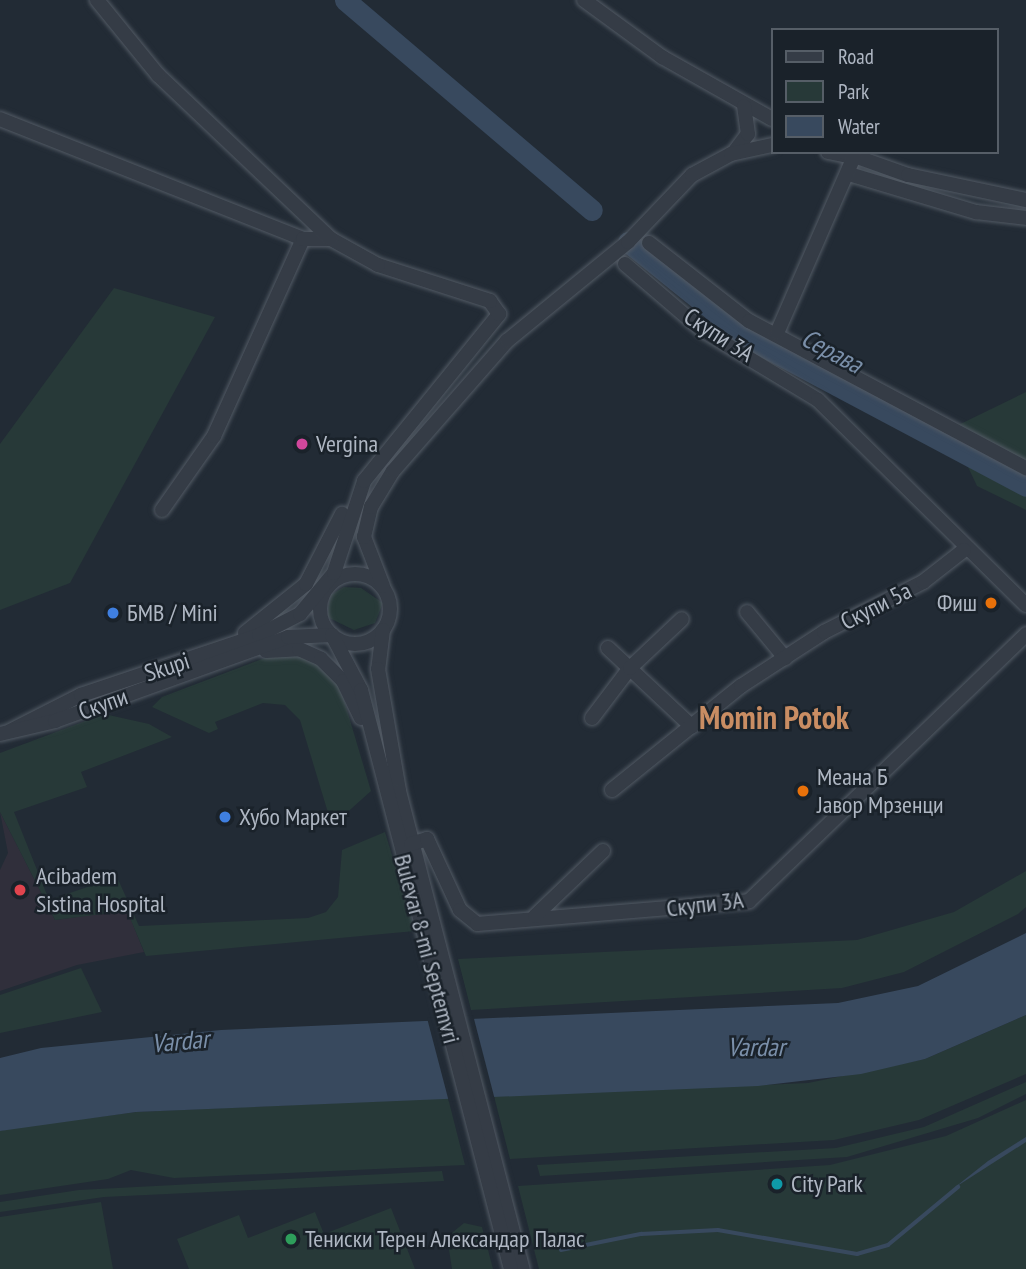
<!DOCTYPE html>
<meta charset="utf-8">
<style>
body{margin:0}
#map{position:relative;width:1026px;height:1269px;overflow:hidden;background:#222b35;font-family:"PT Sans Narrow",sans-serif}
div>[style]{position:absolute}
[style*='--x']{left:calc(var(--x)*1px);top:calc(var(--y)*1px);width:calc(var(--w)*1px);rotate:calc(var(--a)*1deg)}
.medical>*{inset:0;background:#302f3b}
.green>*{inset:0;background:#273938}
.water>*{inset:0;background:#38495e}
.pier>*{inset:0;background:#222b35}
.stream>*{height:3.5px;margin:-1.75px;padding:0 1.75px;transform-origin:1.75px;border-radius:1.75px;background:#38495e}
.river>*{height:21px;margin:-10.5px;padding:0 10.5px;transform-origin:10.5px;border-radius:10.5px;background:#38495e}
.roads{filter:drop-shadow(0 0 2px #525a64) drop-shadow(0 0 2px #525a64)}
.minor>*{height:14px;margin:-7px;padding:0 7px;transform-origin:7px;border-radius:7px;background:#353c46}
.minor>.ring{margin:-7px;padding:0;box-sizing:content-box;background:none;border:14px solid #353c46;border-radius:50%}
.dots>*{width:19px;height:19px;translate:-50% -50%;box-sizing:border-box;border:4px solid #1a222a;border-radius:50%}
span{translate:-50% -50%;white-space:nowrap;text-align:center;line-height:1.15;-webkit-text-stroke:5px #1a222a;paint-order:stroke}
.street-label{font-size:24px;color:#afb7c3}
.poi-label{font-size:24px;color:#afb7c3}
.left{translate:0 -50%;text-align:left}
.right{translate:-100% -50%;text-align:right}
.water-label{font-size:26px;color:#7a8fa9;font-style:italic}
.district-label{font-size:32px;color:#c98d63;font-weight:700}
.legend{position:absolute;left:771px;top:28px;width:228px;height:126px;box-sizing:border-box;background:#1a222a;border:2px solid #565e67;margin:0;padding:9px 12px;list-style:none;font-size:21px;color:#afb7c3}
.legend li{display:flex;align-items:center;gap:14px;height:35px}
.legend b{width:35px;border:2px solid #565e67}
</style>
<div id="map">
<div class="medical">
<div style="clip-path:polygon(0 812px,55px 920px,127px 910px,144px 952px,77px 965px,0 991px,0 870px,8px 853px)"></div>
</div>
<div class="green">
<div style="clip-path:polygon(114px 288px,215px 317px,70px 583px,0 610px,0 444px)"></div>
<div style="clip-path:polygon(1026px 392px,1026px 510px,977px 486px,950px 429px)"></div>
<div style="clip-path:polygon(344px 587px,361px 588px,383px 603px,375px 623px,354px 630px,327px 617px,330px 595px)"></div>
<div style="clip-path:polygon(278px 653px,312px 659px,339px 683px,371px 791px,332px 826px,300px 720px,285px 705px,263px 703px,215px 722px,218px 729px,209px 733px,152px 707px,162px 697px)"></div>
<div style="clip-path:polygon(104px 714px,149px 724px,172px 737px,81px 772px,87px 787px,14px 812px,49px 900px,117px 877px,139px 926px,308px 918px,326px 912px,338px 897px,342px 850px,385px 832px,415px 931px,146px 956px,127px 911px,55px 920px,0 812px,0 753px)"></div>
<div style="clip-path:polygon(1026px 871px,1026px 907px,1018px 914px,904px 972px,842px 988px,471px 1010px,458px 959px,857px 940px,954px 912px)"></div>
<div style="clip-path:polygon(81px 968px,102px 1012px,0 1033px,0 995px)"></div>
<div style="clip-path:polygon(1026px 1015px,1026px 1074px,919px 1120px,834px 1140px,510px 1159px,494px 1096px,808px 1083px,925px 1059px)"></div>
<div style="clip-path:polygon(1026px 1082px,1026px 1094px,978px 1118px,847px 1157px,540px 1176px,537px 1165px,836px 1148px,924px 1127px)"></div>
<div style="clip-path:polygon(448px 1098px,465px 1165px,174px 1178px,131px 1170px,108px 1179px,0 1195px,0 1131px,18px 1127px,136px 1112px)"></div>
<div style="clip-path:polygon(1026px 1100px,1026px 1269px,539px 1269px,518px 1186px,830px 1165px,946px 1136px)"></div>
<div style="clip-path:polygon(442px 1171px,444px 1181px,104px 1197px,0 1212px,0 1202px,79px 1190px)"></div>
<div style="clip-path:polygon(101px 1202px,113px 1269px,0 1269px,0 1217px)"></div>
<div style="clip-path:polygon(391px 1208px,415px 1269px,189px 1269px,177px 1239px,239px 1215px,248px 1238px,315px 1212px,324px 1234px)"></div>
<div style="clip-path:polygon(464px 1223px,482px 1227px,493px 1269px,452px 1269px,447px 1237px)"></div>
</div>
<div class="water">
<div style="clip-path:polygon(1026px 933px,1026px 1015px,925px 1059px,861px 1074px,758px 1086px,136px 1112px,0 1131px,0 1058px,41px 1048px,221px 1030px,838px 1003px,918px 986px)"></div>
<div style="clip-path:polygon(1026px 1137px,1026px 1142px,954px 1188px,988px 1161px)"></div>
</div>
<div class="pier">
<div style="clip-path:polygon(473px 1015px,495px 1100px,449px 1102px,427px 1018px)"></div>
</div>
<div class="stream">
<div style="--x:561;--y:1250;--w:82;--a:-11.3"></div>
<div style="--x:641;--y:1234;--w:77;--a:-3"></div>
<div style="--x:718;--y:1230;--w:141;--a:9.8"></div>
<div style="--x:857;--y:1254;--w:32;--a:-16"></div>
<div style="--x:888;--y:1245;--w:91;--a:-39.6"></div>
</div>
<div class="river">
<div style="--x:345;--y:0;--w:324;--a:40.4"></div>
<div style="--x:628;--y:242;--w:151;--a:38.8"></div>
<div style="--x:746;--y:337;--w:317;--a:28"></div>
</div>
<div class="roads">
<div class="minor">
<div style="--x:584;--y:0;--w:97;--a:36.2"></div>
<div style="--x:662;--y:57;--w:126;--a:29.4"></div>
<div style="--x:0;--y:119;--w:326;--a:21.6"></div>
<div style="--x:735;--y:151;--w:21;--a:-53"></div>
<div style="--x:748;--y:134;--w:28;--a:-98"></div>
<div style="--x:828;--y:152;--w:25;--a:11"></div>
<div style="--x:843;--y:152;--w:69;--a:19.5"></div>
<div style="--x:908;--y:175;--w:121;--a:12"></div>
<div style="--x:849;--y:174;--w:133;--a:16.7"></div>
<div style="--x:976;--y:212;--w:50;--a:6.8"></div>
<div style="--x:649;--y:243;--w:127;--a:38"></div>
<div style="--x:749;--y:321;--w:314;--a:28"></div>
<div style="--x:625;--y:264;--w:101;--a:40.6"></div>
<div style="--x:702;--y:330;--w:135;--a:31.1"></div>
<div style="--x:818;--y:400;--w:292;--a:44.6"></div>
<div style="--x:777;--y:333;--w:192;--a:-66.4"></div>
<div style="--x:162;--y:510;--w:90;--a:-54.9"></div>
<div style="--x:214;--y:436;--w:216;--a:-65.7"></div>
<div style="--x:303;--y:239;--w:28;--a:0"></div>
<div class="ring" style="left:320px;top:574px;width:56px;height:56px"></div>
<div style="--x:383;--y:586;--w:53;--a:-111.2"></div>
<div style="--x:364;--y:537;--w:31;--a:-77"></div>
<div style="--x:371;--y:507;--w:42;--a:-58.6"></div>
<div style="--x:393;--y:471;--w:173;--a:-48.8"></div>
<div style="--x:507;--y:341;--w:156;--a:-39.3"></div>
<div style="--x:628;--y:242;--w:93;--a:-46.3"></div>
<div style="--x:692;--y:175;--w:44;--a:-28.3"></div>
<div style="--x:731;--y:154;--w:42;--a:-12.4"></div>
<div style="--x:747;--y:612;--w:60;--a:50.4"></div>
<div style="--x:383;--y:630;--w:39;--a:97"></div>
<div style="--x:378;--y:669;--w:124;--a:80.2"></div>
<div style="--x:399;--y:791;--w:494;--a:75.5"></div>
<div style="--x:245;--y:633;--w:78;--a:-38.8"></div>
<div style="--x:306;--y:584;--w:79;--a:-62.8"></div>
<div style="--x:608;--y:648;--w:115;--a:43.2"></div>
<div style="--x:266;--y:651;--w:33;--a:-3"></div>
<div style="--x:299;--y:649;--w:24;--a:24"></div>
<div style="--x:321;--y:659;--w:31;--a:45"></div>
<div style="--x:343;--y:681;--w:41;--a:64.1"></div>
<div style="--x:592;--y:718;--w:63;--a:-52.8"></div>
<div style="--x:630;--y:668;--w:71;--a:-43.3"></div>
<div style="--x:10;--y:731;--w:80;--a:-26.9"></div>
<div style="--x:81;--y:695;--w:188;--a:-18.6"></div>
<div style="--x:259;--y:635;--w:46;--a:-27.1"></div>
<div style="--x:300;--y:614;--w:53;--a:-50.3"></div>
<div style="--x:334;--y:573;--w:97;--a:-71.9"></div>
<div style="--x:364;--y:481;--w:215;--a:-51"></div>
<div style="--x:499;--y:314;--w:16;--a:-125"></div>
<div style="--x:490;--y:301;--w:118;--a:-162.2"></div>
<div style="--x:378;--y:265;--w:54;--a:-151"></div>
<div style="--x:331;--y:239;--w:238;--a:-136.5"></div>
<div style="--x:158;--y:75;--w:97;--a:-129.1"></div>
<div style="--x:0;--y:734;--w:57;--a:-13.3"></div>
<div style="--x:55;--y:721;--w:248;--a:-19.8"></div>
<div style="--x:288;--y:637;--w:44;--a:-2.6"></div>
<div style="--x:332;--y:635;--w:62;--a:62.2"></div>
<div style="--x:361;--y:690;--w:598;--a:75.48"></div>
<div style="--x:612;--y:790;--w:166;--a:-38.9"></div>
<div style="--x:741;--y:686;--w:99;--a:-33"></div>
<div style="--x:824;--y:632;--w:111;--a:-26.8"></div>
<div style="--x:923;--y:582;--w:52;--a:-38"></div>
<div style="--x:411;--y:844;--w:17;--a:-17"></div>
<div style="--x:427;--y:839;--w:78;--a:65.1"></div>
<div style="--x:460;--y:910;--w:22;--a:39"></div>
<div style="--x:477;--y:924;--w:273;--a:-4.8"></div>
<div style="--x:749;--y:901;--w:385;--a:-43.9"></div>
<div style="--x:535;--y:916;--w:94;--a:-43.7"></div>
</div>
</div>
<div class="dots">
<div style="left:302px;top:444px;background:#d1479c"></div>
<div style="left:991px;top:603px;background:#e8710a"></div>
<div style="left:113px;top:613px;background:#3f7fe0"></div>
<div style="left:803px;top:791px;background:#e8710a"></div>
<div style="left:225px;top:817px;background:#3f7fe0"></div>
<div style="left:20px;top:890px;background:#e0444e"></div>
<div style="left:777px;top:1184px;background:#0f9aa8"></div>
<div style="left:291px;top:1239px;background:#2e9e5b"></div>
</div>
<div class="street-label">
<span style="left:719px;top:335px;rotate:33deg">Скупи 3А</span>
<span style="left:876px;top:606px;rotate:-27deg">Скупи 5а</span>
<span style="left:167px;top:667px;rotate:-18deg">Skupi</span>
<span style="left:103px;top:704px;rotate:-20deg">Скупи</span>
<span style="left:705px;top:904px;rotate:-7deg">Скупи 3А</span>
<span style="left:427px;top:949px;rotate:75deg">Bulevar 8-mi Septemvri</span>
</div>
<div class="poi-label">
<span class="left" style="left:316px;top:444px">Vergina</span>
<span class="right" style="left:977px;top:603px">Фиш</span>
<span class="left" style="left:127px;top:613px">БМВ / Mini</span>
<span class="left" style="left:817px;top:791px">Меана Б<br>Јавор Мрзенци</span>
<span class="left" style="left:239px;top:817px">Хубо Маркет</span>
<span class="left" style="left:36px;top:890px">Acibadem<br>Sistina Hospital</span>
<span class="left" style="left:791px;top:1184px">City Park</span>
<span class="left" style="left:305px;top:1239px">Тениски Терен Александар Палас</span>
</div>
<div class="water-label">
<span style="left:832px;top:351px;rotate:28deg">Серава</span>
<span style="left:180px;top:1041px;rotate:-5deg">Vardar</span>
<span style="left:756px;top:1047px">Vardar</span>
</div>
<div class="district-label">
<span style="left:774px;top:717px">Momin Potok</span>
</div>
<ul class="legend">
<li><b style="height:9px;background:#353c46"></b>Road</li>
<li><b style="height:19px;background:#273938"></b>Park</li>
<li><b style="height:19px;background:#38495e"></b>Water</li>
</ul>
</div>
